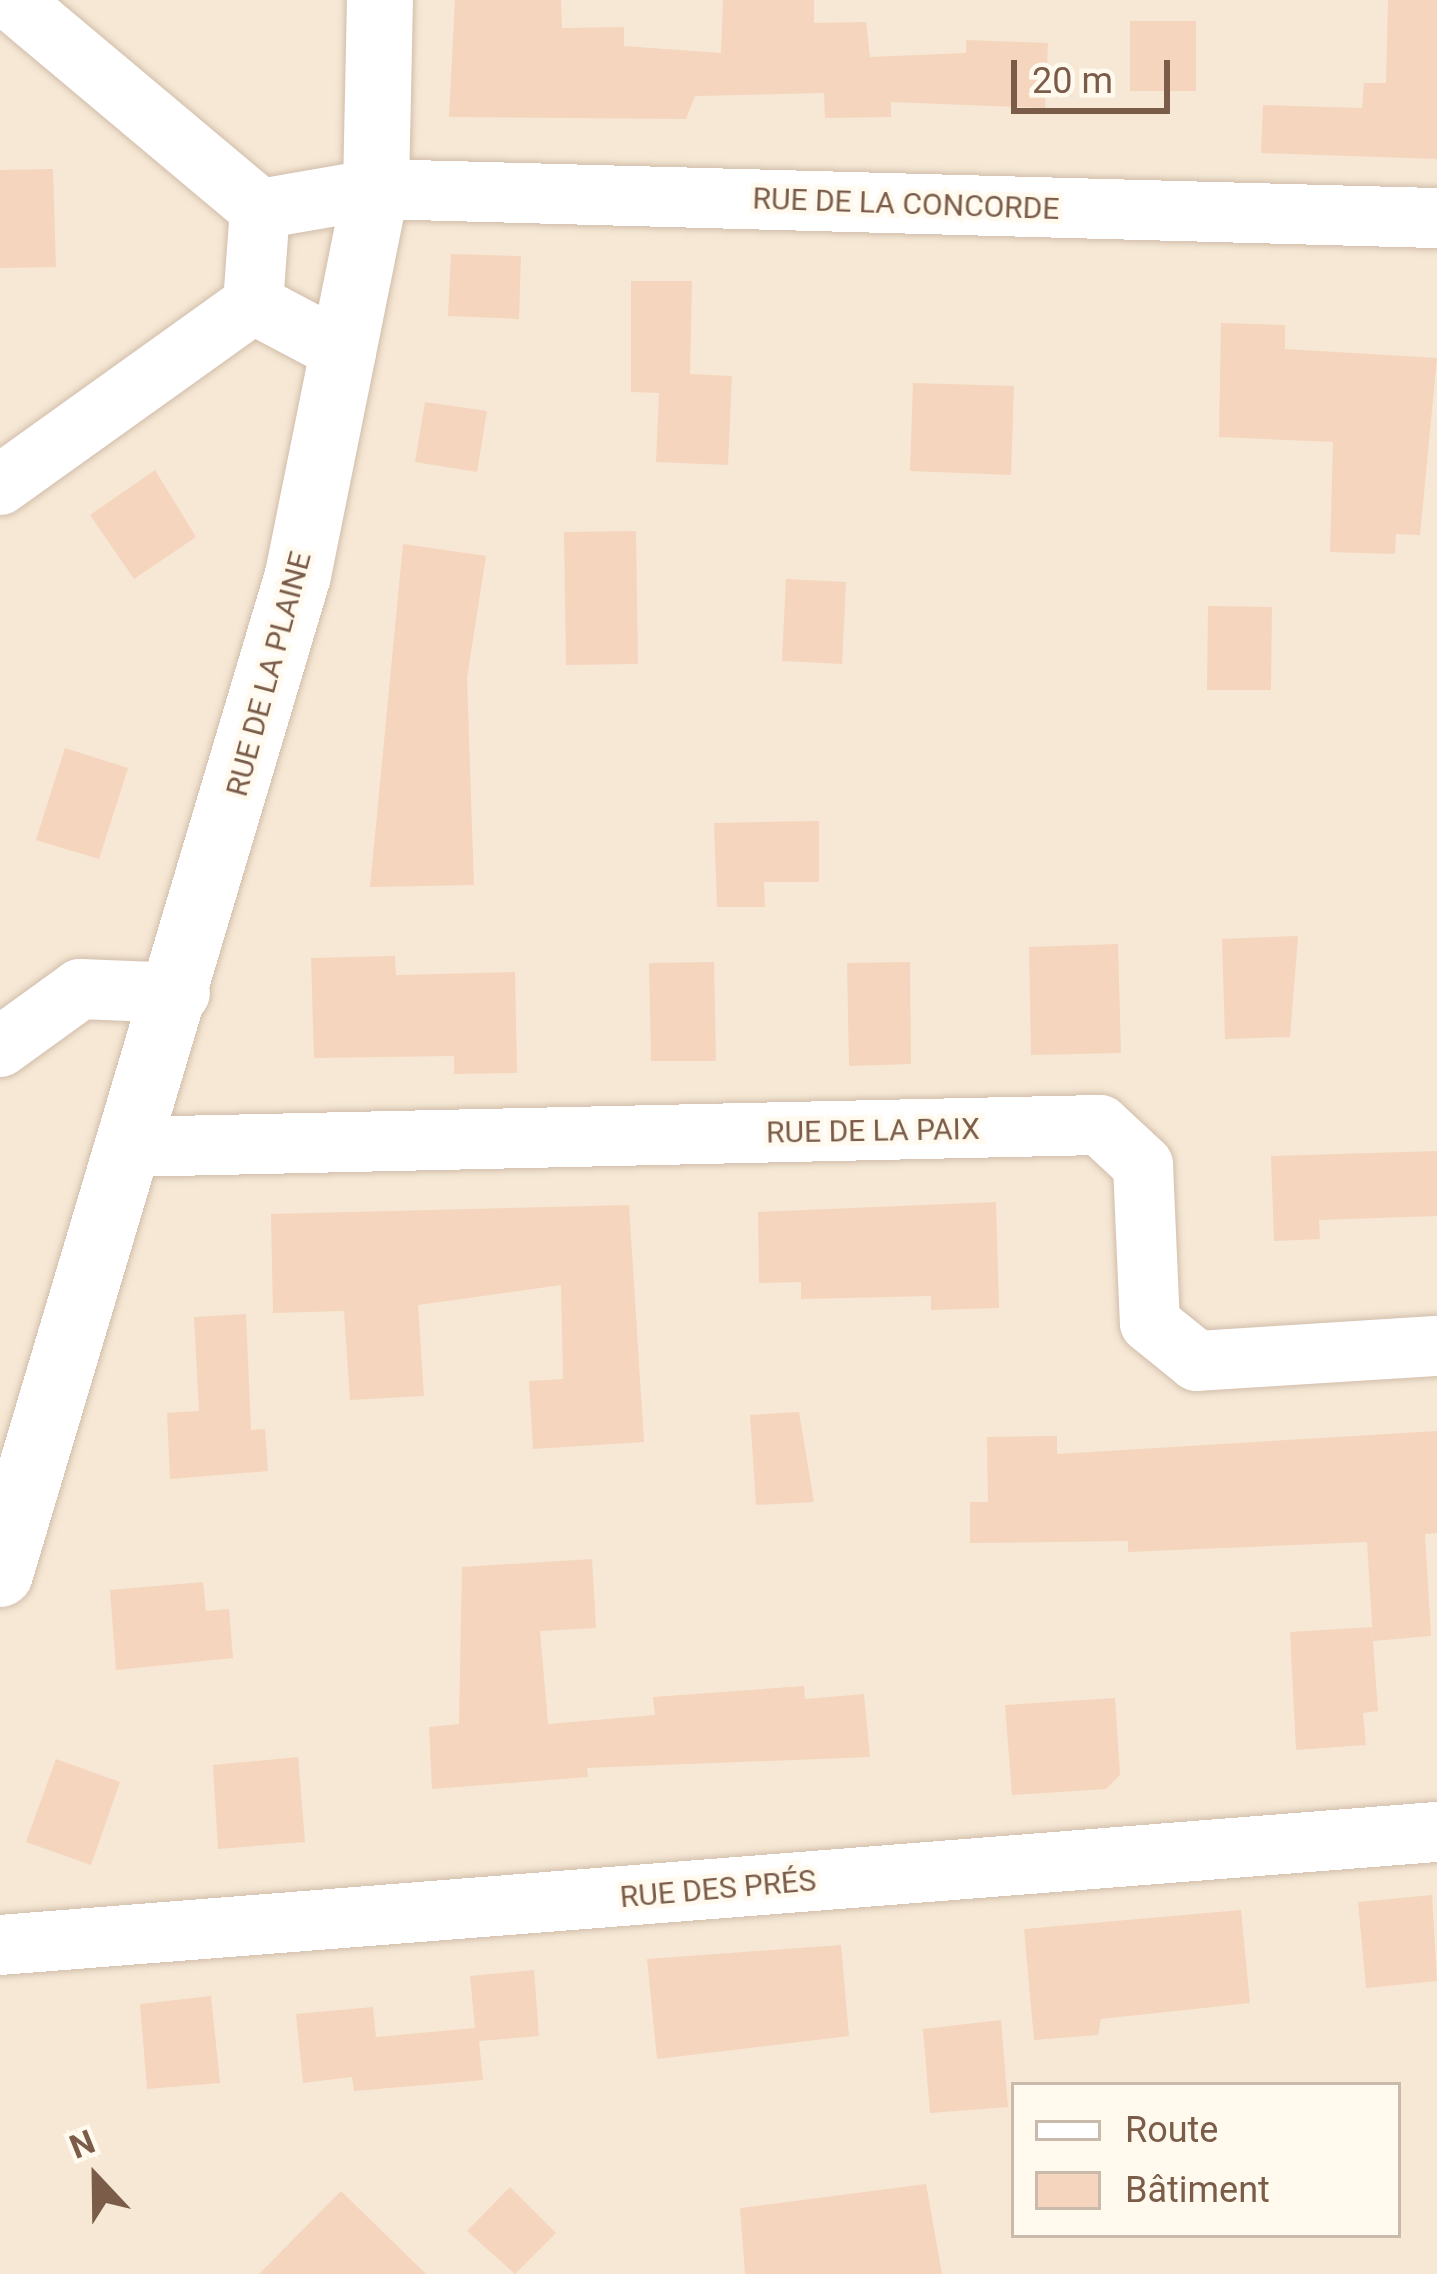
<!DOCTYPE html>
<meta charset="utf-8">
<style>
body{margin:0}
#map{position:relative;width:1437px;height:2274px;overflow:hidden;background:#fef5e7;font-family:Roboto,sans-serif}
div>[style]{position:absolute}
[style*='--x']{left:calc(var(--x)*1px);top:calc(var(--y)*1px);width:calc(var(--w)*1px);rotate:calc(var(--a)*1deg)}
.residential>*{inset:0;background:#f6e8d5}
.building>*{inset:0;background:#f5d5bd}
.roads{filter:drop-shadow(0 0 3px #d1bdab) drop-shadow(0 0 3px #d1bdab)}
.minor>*{height:60px;margin:-30px;padding:0 30px;transform-origin:30px;border-radius:30px;background:#fff}
.tertiary>*{height:66px;margin:-33px;padding:0 33px;transform-origin:33px;border-radius:33px;background:#fff}
span{translate:-50% -50%;white-space:nowrap;text-align:center;line-height:1.15;-webkit-text-stroke:9px #fff9ee;paint-order:stroke}
.street-label{font-size:30px;color:#7a5c49}
.legend{position:absolute;left:1011px;top:2082px;width:390px;height:156px;box-sizing:border-box;background:#fff9ee;border:3px solid #cabaac;margin:0;padding:15px 21px;list-style:none;font-size:36px;color:#7a5c49}
.legend li{display:flex;align-items:center;gap:24px;height:60px}
.legend b{width:60px;border:3px solid #cabaac}
.north{position:absolute;left:36px;top:2118px;width:120px;height:120px;-webkit-text-stroke:9px #fff9ee;paint-order:stroke;rotate:338deg;font-size:33px;font-weight:700;line-height:48px;text-align:center;color:#7a5c49}
.north::after{content:'';display:block;margin:auto;width:42px;height:54px;background:#7a5c49;clip-path:polygon(50% 0,100% 100%,50% 72%,0 100%)}
.scale{position:absolute;left:1011px;top:60px;width:159px;height:54px;box-sizing:border-box;border:6px solid #7a5c49;border-top:0;padding-left:15px;font-size:36px;line-height:42px;white-space:nowrap;color:#7a5c49;-webkit-text-stroke:9px #fff9ee;paint-order:stroke}
</style>
<div id="map">
<div class="residential">
<div style="clip-path:polygon(evenodd,0 0,1437px 0,1437px 2274px,0 2274px,0 0,1014px 2085px,1398px 2085px,1398px 2235px,1014px 2235px,1014px 2085px)"></div>
</div>
<div class="building">
<div style="clip-path:polygon(455px 0,561px 0,562px 28px,624px 27px,624px 46px,721px 53px,723px 0,814px 0,814px 23px,866px 22px,870px 57px,966px 53px,966px 40px,1048px 43px,1045px 108px,891px 102px,891px 117px,825px 118px,824px 93px,695px 96px,686px 119px,449px 117px)"></div>
<div style="clip-path:polygon(1388px 0,1437px 0,1437px 159px,1261px 153px,1263px 105px,1362px 108px,1364px 83px,1386px 83px)"></div>
<div style="clip-path:polygon(1130px 21px,1196px 21px,1196px 91px,1130px 91px)"></div>
<div style="clip-path:polygon(53px 169px,56px 267px,0 268px,0 170px)"></div>
<div style="clip-path:polygon(451px 254px,521px 256px,519px 319px,448px 316px)"></div>
<div style="clip-path:polygon(631px 281px,692px 281px,690px 374px,732px 376px,728px 465px,656px 462px,659px 393px,631px 392px)"></div>
<div style="clip-path:polygon(1221px 323px,1285px 325px,1285px 349px,1437px 358px,1420px 535px,1396px 534px,1395px 554px,1330px 552px,1333px 442px,1219px 437px)"></div>
<div style="clip-path:polygon(913px 383px,1014px 386px,1011px 475px,910px 471px)"></div>
<div style="clip-path:polygon(425px 402px,487px 411px,477px 472px,415px 462px)"></div>
<div style="clip-path:polygon(155px 470px,196px 537px,134px 579px,90px 515px)"></div>
<div style="clip-path:polygon(636px 531px,638px 664px,566px 665px,564px 532px)"></div>
<div style="clip-path:polygon(403px 544px,486px 556px,467px 678px,474px 885px,370px 887px)"></div>
<div style="clip-path:polygon(786px 579px,846px 582px,842px 664px,782px 661px)"></div>
<div style="clip-path:polygon(1208px 606px,1272px 607px,1271px 690px,1207px 690px)"></div>
<div style="clip-path:polygon(65px 748px,128px 768px,99px 859px,36px 840px)"></div>
<div style="clip-path:polygon(819px 821px,819px 882px,764px 882px,765px 907px,717px 907px,714px 823px)"></div>
<div style="clip-path:polygon(1298px 936px,1290px 1037px,1225px 1039px,1222px 939px)"></div>
<div style="clip-path:polygon(1118px 944px,1121px 1053px,1031px 1055px,1029px 947px)"></div>
<div style="clip-path:polygon(395px 956px,396px 975px,515px 972px,517px 1073px,454px 1074px,454px 1056px,314px 1058px,311px 958px)"></div>
<div style="clip-path:polygon(714px 962px,716px 1061px,651px 1061px,649px 963px)"></div>
<div style="clip-path:polygon(910px 962px,911px 1064px,849px 1066px,847px 963px)"></div>
<div style="clip-path:polygon(1437px 1151px,1437px 1216px,1319px 1220px,1320px 1239px,1274px 1241px,1271px 1156px)"></div>
<div style="clip-path:polygon(996px 1202px,999px 1308px,931px 1310px,931px 1296px,801px 1299px,801px 1282px,759px 1283px,758px 1212px)"></div>
<div style="clip-path:polygon(629px 1205px,644px 1442px,533px 1449px,529px 1381px,563px 1379px,561px 1285px,418px 1305px,424px 1396px,350px 1400px,344px 1311px,273px 1313px,271px 1214px)"></div>
<div style="clip-path:polygon(246px 1314px,251px 1430px,265px 1429px,268px 1471px,170px 1479px,167px 1413px,199px 1411px,194px 1317px)"></div>
<div style="clip-path:polygon(799px 1412px,814px 1502px,756px 1505px,750px 1415px)"></div>
<div style="clip-path:polygon(1437px 1431px,1437px 1533px,1425px 1534px,1431px 1636px,1373px 1641px,1367px 1542px,1128px 1552px,1128px 1541px,970px 1543px,970px 1502px,988px 1502px,987px 1437px,1057px 1436px,1057px 1454px)"></div>
<div style="clip-path:polygon(592px 1559px,596px 1628px,540px 1631px,548px 1724px,655px 1715px,653px 1697px,804px 1686px,805px 1699px,864px 1694px,870px 1757px,587px 1768px,588px 1777px,432px 1789px,429px 1727px,459px 1724px,462px 1567px)"></div>
<div style="clip-path:polygon(203px 1582px,206px 1611px,229px 1609px,233px 1658px,116px 1670px,110px 1590px)"></div>
<div style="clip-path:polygon(1372px 1627px,1378px 1711px,1363px 1713px,1366px 1745px,1296px 1750px,1290px 1632px)"></div>
<div style="clip-path:polygon(1115px 1698px,1120px 1775px,1106px 1789px,1012px 1795px,1005px 1705px)"></div>
<div style="clip-path:polygon(298px 1757px,305px 1842px,218px 1849px,213px 1765px)"></div>
<div style="clip-path:polygon(56px 1759px,120px 1782px,91px 1865px,26px 1842px)"></div>
<div style="clip-path:polygon(1432px 1895px,1437px 1981px,1366px 1988px,1358px 1902px)"></div>
<div style="clip-path:polygon(1241px 1910px,1250px 2003px,1101px 2019px,1098px 2035px,1034px 2040px,1024px 1929px)"></div>
<div style="clip-path:polygon(841px 1945px,849px 2036px,657px 2059px,647px 1959px)"></div>
<div style="clip-path:polygon(534px 1970px,539px 2036px,479px 2041px,483px 2080px,354px 2091px,352px 2077px,303px 2083px,296px 2014px,373px 2007px,376px 2037px,475px 2028px,470px 1976px)"></div>
<div style="clip-path:polygon(211px 1996px,220px 2083px,147px 2089px,140px 2004px)"></div>
<div style="clip-path:polygon(1001px 2020px,1008px 2107px,930px 2113px,923px 2029px)"></div>
<div style="clip-path:polygon(926px 2184px,942px 2274px,745px 2274px,740px 2208px)"></div>
<div style="clip-path:polygon(510px 2187px,556px 2233px,515px 2274px,467px 2231px)"></div>
<div style="clip-path:polygon(341px 2191px,426px 2274px,259px 2274px)"></div>
</div>
<div class="roads">
<div class="minor">
<div style="--x:11;--y:0;--w:325;--a:40"></div>
<div style="--x:346;--y:353;--w:105;--a:-152.2"></div>
<div style="--x:253;--y:304;--w:95;--a:-85.8"></div>
<div style="--x:260;--y:209;--w:118;--a:-9.8"></div>
<div style="--x:376;--y:189;--w:1061;--a:1.57"></div>
<div style="--x:0;--y:485;--w:311;--a:-35.6"></div>
<div style="--x:0;--y:1047;--w:99;--a:-35.9"></div>
<div style="--x:80;--y:989;--w:100;--a:2.3"></div>
<div style="--x:129;--y:1147;--w:971;--a:-1.3"></div>
<div style="--x:1100;--y:1125;--w:59;--a:42.9"></div>
<div style="--x:1143;--y:1165;--w:158;--a:87.5"></div>
<div style="--x:1150;--y:1323;--w:60;--a:39"></div>
<div style="--x:1197;--y:1361;--w:240;--a:-3.6"></div>
<div style="--x:0;--y:1945;--w:1441;--a:-4.5"></div>
</div>
<div class="tertiary">
<div style="--x:0;--y:1574;--w:1042;--a:-73.39"></div>
<div style="--x:298;--y:575;--w:394;--a:-78.6"></div>
<div style="--x:376;--y:189;--w:189;--a:-88.8"></div>
</div>
</div>
<div class="street-label">
<span style="left:906px;top:204px;rotate:2deg">RUE DE LA CONCORDE</span>
<span style="left:269px;top:674px;rotate:-75deg">RUE DE LA PLAINE</span>
<span style="left:873px;top:1131px;rotate:-1deg">RUE DE LA PAIX</span>
<span style="left:718px;top:1889px;rotate:-5deg">RUE DES PRÉS</span>
</div>
<ul class="legend">
<li><b style="height:15px;background:#fff"></b>Route</li>
<li><b style="height:33px;background:#f5d5bd"></b>Bâtiment</li>
</ul>
<div class="north">N</div>
<div class="scale">20 m</div>
</div>
